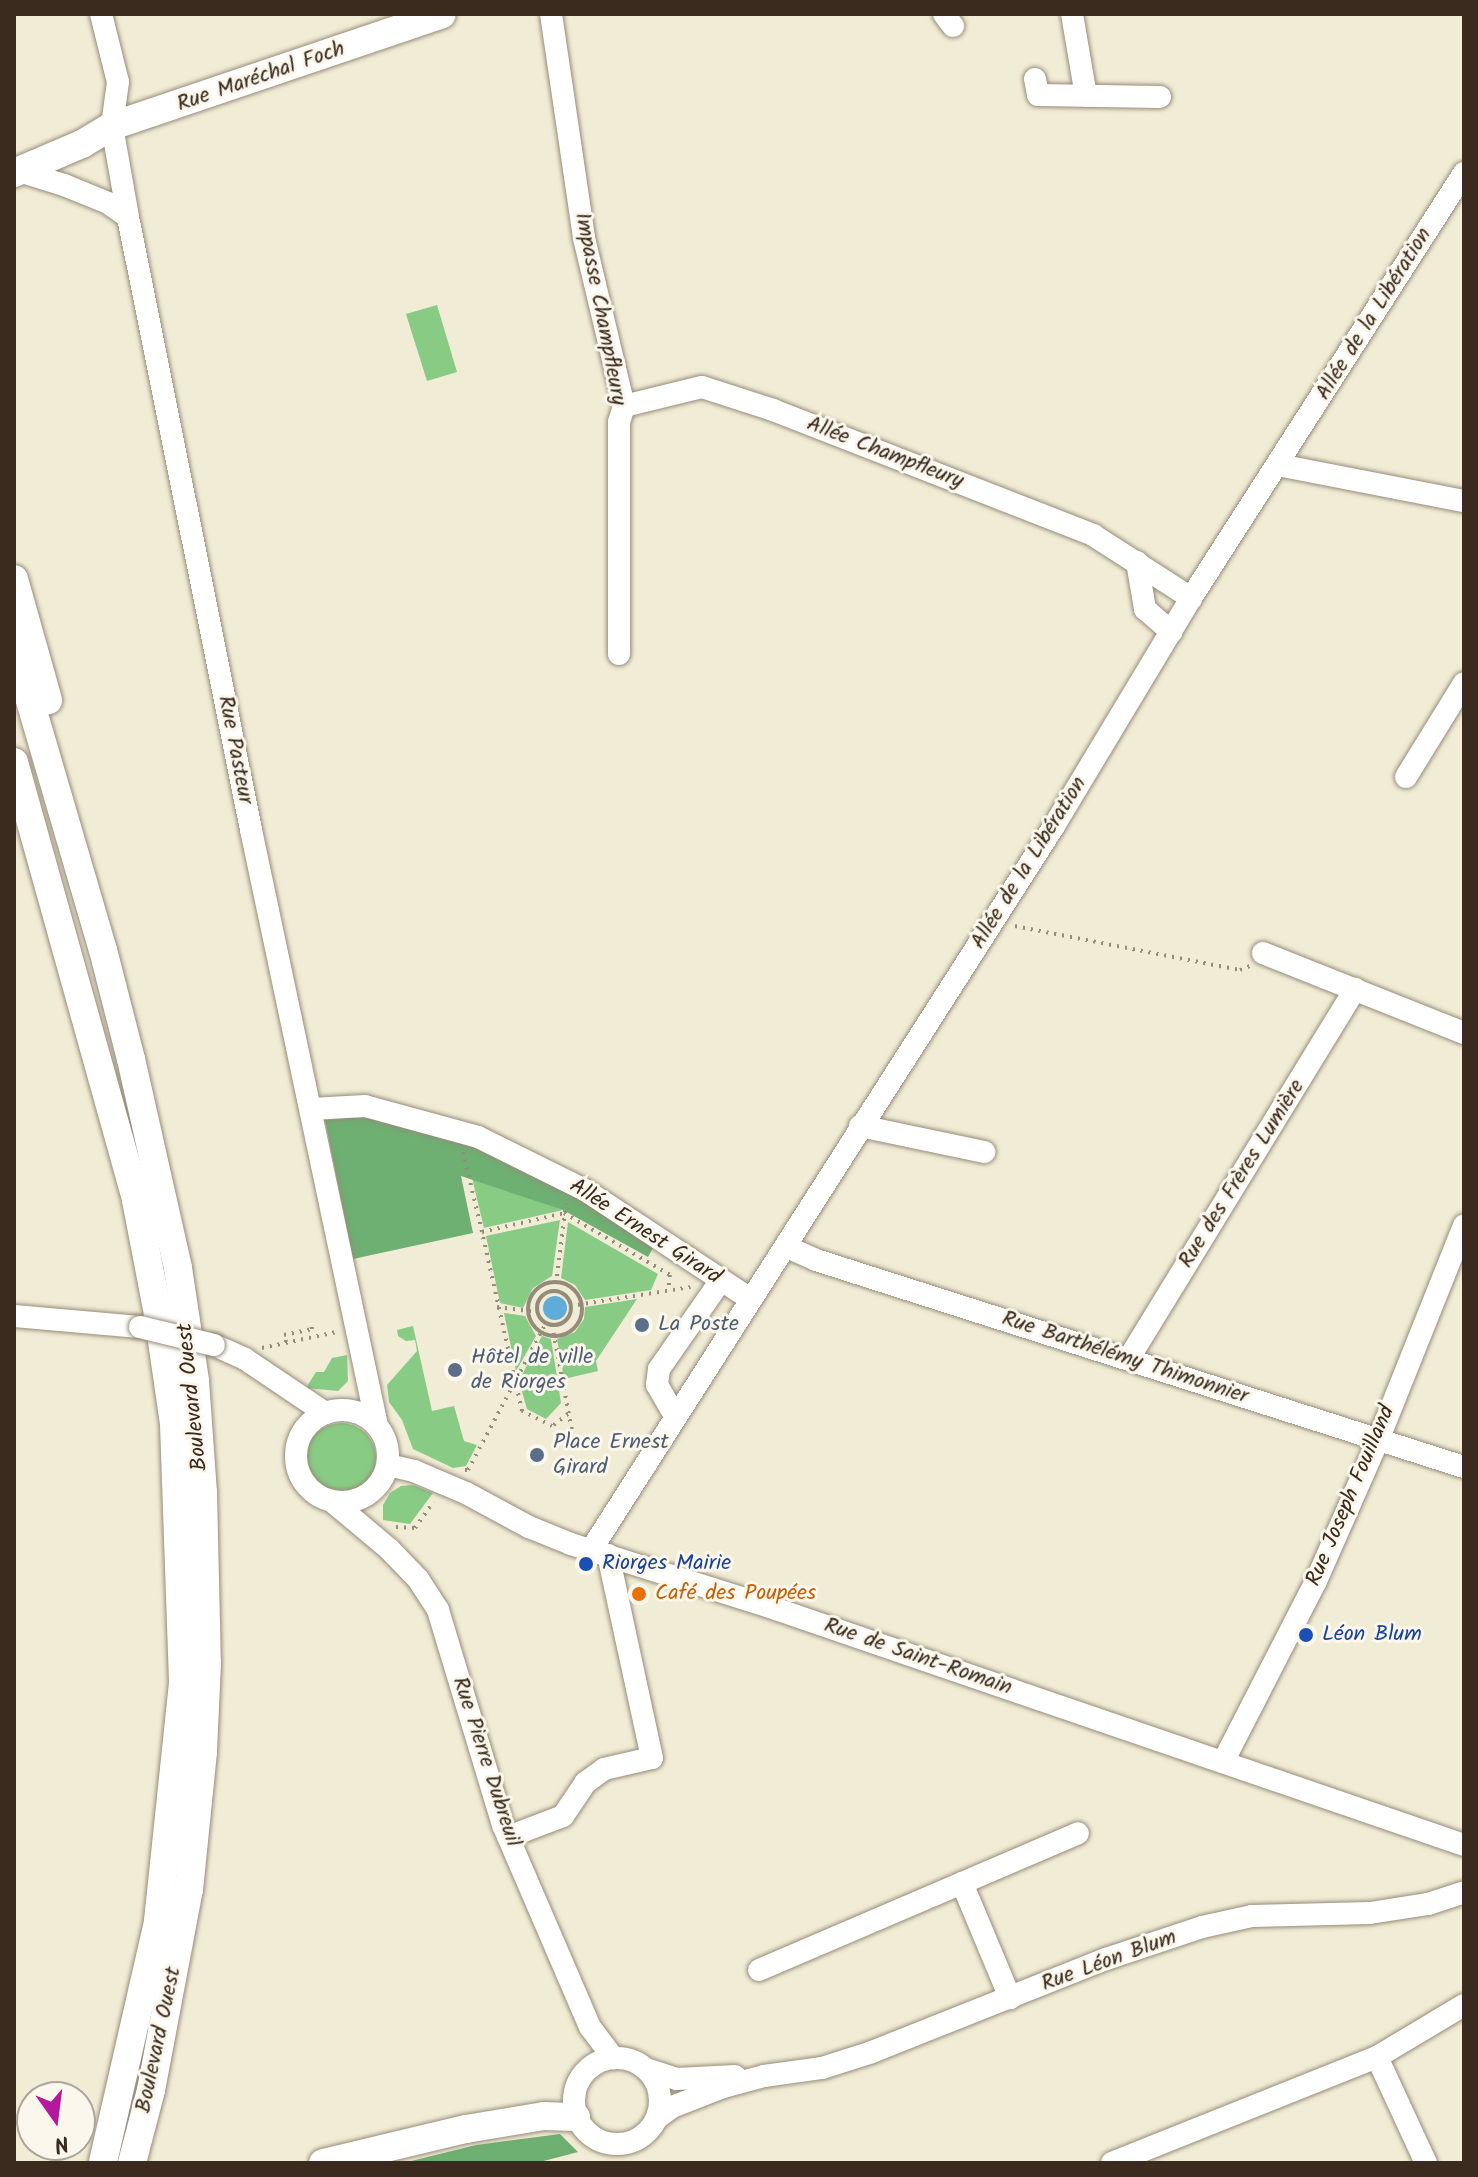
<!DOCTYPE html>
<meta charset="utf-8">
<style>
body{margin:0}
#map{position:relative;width:1478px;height:2177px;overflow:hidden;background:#f1ecd5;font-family:Kalam,sans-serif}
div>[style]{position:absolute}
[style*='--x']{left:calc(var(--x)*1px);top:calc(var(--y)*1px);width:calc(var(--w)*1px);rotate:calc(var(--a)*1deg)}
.green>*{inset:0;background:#88cb84}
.round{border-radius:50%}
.forest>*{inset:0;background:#6eaf72}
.water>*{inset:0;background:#61abd9}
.path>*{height:4px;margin-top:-2px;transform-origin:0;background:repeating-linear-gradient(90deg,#968b7a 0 2px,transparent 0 8px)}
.path>.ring{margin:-2px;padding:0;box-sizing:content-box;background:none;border:4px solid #968b7a;border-radius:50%}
.roads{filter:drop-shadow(0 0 2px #968b7a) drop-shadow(0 0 2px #968b7a)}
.minor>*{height:22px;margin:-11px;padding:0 11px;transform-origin:11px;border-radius:11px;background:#fff}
.minor>.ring{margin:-11px;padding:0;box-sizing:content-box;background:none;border:22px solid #fff;border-radius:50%}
.major>*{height:28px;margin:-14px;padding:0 14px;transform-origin:14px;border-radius:14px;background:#fff}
.bridges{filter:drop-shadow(0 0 2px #968b7a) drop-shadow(0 0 2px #968b7a)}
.minor-bridge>*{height:22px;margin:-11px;padding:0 11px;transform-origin:11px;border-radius:11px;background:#fff}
.dots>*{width:22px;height:22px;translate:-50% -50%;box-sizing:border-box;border:4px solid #fbf7ec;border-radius:50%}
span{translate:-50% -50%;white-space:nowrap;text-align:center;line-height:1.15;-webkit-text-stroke:6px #fbf7ec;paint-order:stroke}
.street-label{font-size:22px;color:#3b2a1e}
.service-label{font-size:22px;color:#4e5e75}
.left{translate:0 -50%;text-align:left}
.transit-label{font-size:22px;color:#164399}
.food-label{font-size:22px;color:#c56008}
.frame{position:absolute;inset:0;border:16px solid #3b2a1e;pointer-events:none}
.north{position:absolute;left:16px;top:2081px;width:80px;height:80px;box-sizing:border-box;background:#fbf7ec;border:2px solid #aea59a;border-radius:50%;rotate:166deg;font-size:22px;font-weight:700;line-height:32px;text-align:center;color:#3b2a1e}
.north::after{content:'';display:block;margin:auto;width:28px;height:36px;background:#b5179e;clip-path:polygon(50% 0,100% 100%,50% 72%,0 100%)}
</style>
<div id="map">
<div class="green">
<div style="clip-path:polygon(437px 305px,457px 372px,427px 381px,406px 314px)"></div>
<div style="clip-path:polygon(472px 1178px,563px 1210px,484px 1228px)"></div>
<div style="clip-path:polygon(560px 1220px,552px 1276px,533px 1288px,523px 1308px,500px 1303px,486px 1236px)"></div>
<div style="clip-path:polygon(568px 1222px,658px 1274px,651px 1290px,585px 1300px,575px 1285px,561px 1278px)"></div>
<div style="clip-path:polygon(637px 1299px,596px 1361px,598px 1371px,564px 1379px,557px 1339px,575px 1332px,584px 1319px,585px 1307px)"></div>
<div style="clip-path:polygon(504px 1313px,525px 1316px,536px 1336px,516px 1371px)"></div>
<div style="clip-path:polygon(413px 1326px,432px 1411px,454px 1406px,464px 1441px,477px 1445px,466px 1466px,453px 1468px,413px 1449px,402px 1420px,389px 1402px,387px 1385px,417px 1351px,415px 1340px,406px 1341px,398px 1336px,397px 1330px)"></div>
<div style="clip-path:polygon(542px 1336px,551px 1339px,561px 1403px,546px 1419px,527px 1409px,519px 1381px)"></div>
<div style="clip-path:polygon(347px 1355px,348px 1381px,338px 1391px,306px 1388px,316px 1372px,324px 1372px,332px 1358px)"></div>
<div class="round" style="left:306px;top:1423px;width:70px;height:70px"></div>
<div style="clip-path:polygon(413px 1485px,433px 1493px,410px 1524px,383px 1520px,383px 1505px,390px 1493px,401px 1486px)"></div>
</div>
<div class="forest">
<div style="clip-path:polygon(365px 1115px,476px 1142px,657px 1241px,648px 1257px,563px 1210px,461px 1176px,473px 1233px,353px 1259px,325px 1120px)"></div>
<div style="clip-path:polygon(560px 2134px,578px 2152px,536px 2163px,403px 2163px,476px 2145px)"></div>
</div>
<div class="water">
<div class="round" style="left:543px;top:1296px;width:24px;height:24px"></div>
</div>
<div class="path">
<div style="--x:1015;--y:926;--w:229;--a:11.1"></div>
<div style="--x:1240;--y:970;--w:11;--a:-22"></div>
<div style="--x:463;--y:1152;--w:82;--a:76.6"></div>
<div class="ring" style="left:528px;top:1282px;width:50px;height:50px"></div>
<div class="ring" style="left:537px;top:1291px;width:30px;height:30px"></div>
<div style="--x:555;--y:1292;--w:89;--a:-82.9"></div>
<div style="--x:570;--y:1306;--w:122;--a:-8.9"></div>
<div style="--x:497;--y:1307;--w:40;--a:7.1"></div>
<div style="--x:552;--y:1325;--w:113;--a:79.3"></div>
<div style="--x:286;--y:1342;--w:7;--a:-106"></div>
<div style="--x:284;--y:1335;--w:29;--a:-12"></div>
<div style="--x:312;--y:1329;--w:7;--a:-98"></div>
<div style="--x:262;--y:1348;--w:76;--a:-12.2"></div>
<div style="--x:568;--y:1414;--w:20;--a:143"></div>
<div style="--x:552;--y:1426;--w:34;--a:-153"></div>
<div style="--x:522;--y:1411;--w:183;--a:-102.6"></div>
<div style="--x:482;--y:1232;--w:84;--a:-13"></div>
<div style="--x:564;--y:1213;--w:123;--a:30.3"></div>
<div style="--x:670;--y:1275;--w:16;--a:97"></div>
<div style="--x:465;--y:1470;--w:3;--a:0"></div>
<div style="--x:468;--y:1470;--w:166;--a:-62"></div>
<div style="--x:396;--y:1527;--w:19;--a:3"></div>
<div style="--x:415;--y:1528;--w:32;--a:-55"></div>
</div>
<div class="roads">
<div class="minor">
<div style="--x:101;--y:14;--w:70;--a:76"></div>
<div style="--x:118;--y:82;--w:44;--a:97.8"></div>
<div style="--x:112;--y:126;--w:92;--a:80"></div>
<div style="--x:128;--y:217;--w:625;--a:78.65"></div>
<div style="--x:251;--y:830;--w:609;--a:78.06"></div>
<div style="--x:551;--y:14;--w:226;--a:81.6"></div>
<div style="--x:584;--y:238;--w:173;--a:76.6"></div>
<div style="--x:624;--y:406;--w:17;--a:107"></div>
<div style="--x:619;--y:422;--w:232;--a:90"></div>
<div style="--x:944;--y:14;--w:15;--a:53"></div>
<div style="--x:1072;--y:14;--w:83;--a:80.3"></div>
<div style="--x:1035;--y:79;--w:16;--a:79"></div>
<div style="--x:1038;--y:95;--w:122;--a:0.9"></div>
<div style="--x:19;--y:171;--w:47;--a:17.3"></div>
<div style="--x:64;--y:185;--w:48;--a:22.2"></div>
<div style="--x:108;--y:203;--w:24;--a:35"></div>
<div style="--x:624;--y:406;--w:80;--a:-13.7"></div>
<div style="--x:702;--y:387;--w:75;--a:17.9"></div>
<div style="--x:773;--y:410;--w:344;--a:21.3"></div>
<div style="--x:1093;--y:535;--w:117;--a:32.7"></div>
<div style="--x:1278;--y:465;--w:189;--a:11"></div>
<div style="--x:1137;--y:562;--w:48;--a:80.3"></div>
<div style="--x:1145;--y:609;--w:35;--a:41"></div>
<div style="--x:1406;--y:777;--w:110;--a:-58.3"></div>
<div style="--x:1263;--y:953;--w:216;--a:21.7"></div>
<div style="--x:311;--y:1109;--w:54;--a:-3.2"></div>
<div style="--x:365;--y:1106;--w:117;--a:15.3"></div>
<div style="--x:478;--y:1137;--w:119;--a:26.4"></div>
<div style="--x:585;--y:1190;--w:198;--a:33.4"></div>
<div style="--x:860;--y:1126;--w:127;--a:11.8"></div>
<div style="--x:787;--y:1247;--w:32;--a:24"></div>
<div style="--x:816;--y:1260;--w:680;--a:17.72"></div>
<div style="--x:14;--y:1316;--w:126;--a:5"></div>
<div style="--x:214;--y:1345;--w:34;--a:24"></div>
<div style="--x:245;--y:1359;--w:97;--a:34"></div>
<div style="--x:1129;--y:1358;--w:433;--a:-58.5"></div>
<div class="ring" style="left:296px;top:1410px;width:70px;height:70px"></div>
<div style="--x:675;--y:1416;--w:36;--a:-120"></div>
<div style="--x:657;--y:1385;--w:16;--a:-83"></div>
<div style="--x:659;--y:1369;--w:108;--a:-55.1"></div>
<div style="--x:388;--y:1465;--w:27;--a:13"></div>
<div style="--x:414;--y:1471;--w:56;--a:22.9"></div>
<div style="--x:466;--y:1493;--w:72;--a:28.4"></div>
<div style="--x:529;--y:1527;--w:45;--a:22"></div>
<div style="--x:571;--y:1544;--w:215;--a:17.6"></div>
<div style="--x:776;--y:1609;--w:727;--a:18.93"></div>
<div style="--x:333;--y:1502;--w:73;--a:40"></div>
<div style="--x:389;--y:1549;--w:42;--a:46"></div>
<div style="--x:418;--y:1579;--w:37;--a:57"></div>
<div style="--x:438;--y:1610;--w:225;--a:73.2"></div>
<div style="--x:503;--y:1825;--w:220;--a:66.7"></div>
<div style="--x:590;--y:2027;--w:39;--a:53"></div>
<div style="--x:591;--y:1550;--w:859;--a:-57.4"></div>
<div style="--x:1054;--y:826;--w:266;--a:-59"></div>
<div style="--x:1191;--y:598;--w:505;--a:-57.29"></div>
<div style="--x:1224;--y:1760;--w:201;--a:-62.8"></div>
<div style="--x:1316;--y:1581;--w:156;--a:-66.2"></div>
<div style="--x:1379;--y:1438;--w:229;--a:-68.2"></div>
<div style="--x:508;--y:1837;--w:59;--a:-20.9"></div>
<div style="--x:563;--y:1816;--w:40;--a:-56"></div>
<div style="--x:585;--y:1783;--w:24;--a:-36"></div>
<div style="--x:604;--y:1769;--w:49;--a:-12.9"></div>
<div style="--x:652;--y:1758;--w:208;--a:-102.2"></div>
<div style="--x:962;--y:1883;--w:125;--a:67.3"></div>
<div style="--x:759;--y:1970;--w:347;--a:-23.2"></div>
<div style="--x:1377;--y:2057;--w:117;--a:65.2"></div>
<div class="ring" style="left:574px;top:2058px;width:64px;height:64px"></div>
<div style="--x:649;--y:2070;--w:29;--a:18"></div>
<div style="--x:677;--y:2079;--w:58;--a:-3"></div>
<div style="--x:657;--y:2118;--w:19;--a:-36"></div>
<div style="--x:672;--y:2107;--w:55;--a:-21.4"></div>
<div style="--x:723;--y:2087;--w:42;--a:-15"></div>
<div style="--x:764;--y:2076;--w:59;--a:-7.9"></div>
<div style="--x:822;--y:2068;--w:52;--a:-17.7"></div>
<div style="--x:872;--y:2052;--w:252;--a:-21.7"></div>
<div style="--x:1106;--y:1959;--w:101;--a:-18.4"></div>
<div style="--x:1202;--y:1927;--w:51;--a:-12.4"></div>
<div style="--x:1252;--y:1916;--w:118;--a:-1.5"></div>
<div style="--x:1370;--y:1913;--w:59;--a:-8.8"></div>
<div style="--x:1428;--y:1904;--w:38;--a:-18"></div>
<div style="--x:1112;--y:2163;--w:285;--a:-21.8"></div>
<div style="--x:1377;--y:2057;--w:101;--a:-30.9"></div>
</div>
<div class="major">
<div style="--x:14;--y:173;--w:74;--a:-23.1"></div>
<div style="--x:82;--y:144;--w:35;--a:-31"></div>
<div style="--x:112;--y:126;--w:348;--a:-18.7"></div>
<div style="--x:14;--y:579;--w:126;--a:74.3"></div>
<div style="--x:14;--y:646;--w:317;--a:73.7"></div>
<div style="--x:103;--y:950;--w:113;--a:75.6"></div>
<div style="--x:131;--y:1059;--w:214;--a:77.3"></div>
<div style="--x:178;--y:1268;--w:114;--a:81.4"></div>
<div style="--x:195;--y:1381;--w:111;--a:85.9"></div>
<div style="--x:203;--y:1492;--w:171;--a:88.7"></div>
<div style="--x:207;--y:1663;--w:89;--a:92.6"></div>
<div style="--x:203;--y:1752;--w:138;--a:95.8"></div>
<div style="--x:189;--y:1889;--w:205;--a:100.7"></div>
<div style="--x:151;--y:2090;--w:75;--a:104.6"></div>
<div style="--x:14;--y:762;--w:455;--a:74.4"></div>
<div style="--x:136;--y:1200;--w:116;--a:79.1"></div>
<div style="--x:158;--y:1314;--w:111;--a:81.7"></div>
<div style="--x:174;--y:1424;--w:259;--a:88"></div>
<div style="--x:183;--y:1683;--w:240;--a:96"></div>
<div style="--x:158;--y:1922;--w:247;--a:102.9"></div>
<div style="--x:323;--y:2163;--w:147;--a:-13.4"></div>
<div style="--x:466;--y:2129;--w:79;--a:-9.5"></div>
<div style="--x:544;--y:2116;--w:32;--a:2"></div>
</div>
</div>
<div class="bridges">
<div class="minor-bridge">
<div style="--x:140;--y:1327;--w:76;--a:13.7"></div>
</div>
</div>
<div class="dots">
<div style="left:642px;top:1325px;background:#5c6f8a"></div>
<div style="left:455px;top:1370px;background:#5c6f8a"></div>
<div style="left:537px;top:1455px;background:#5c6f8a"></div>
<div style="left:586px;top:1564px;background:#1a4fb4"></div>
<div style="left:639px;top:1594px;background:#e8710a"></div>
<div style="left:1306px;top:1635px;background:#1a4fb4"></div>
</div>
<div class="street-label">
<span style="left:261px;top:77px;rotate:-19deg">Rue Maréchal Foch</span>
<span style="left:600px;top:309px;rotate:79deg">Impasse Champfleury</span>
<span style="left:1374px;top:314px;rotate:-58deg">Allée de la Libération</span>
<span style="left:885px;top:453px;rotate:21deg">Allée Champfleury</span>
<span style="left:235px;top:750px;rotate:79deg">Rue Pasteur</span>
<span style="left:1029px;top:863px;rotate:-58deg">Allée de la Libération</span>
<span style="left:1242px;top:1174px;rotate:-58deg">Rue des Frères Lumière</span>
<span style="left:645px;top:1232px;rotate:33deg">Allée Ernest Girard</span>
<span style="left:1125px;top:1358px;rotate:18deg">Rue Barthélémy Thimonnier</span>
<span style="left:193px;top:1397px;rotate:-96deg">Boulevard Ouest</span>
<span style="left:1351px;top:1496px;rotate:-67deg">Rue Joseph Fouilland</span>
<span style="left:918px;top:1657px;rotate:19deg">Rue de Saint-Romain</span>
<span style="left:486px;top:1762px;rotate:72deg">Rue Pierre Dubreuil</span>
<span style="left:1109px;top:1961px;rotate:-20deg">Rue Léon Blum</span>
<span style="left:159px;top:2040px;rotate:-78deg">Boulevard Ouest</span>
</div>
<div class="service-label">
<span class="left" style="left:658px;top:1325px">La Poste</span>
<span class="left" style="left:471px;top:1370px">Hôtel de ville<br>de Riorges</span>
<span class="left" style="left:553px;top:1455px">Place Ernest<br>Girard</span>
</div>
<div class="transit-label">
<span class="left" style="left:602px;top:1564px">Riorges Mairie</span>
<span class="left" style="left:1322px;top:1635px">Léon Blum</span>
</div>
<div class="food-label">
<span class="left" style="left:655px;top:1594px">Café des Poupées</span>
</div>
<div class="frame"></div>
<div class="north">N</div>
</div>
